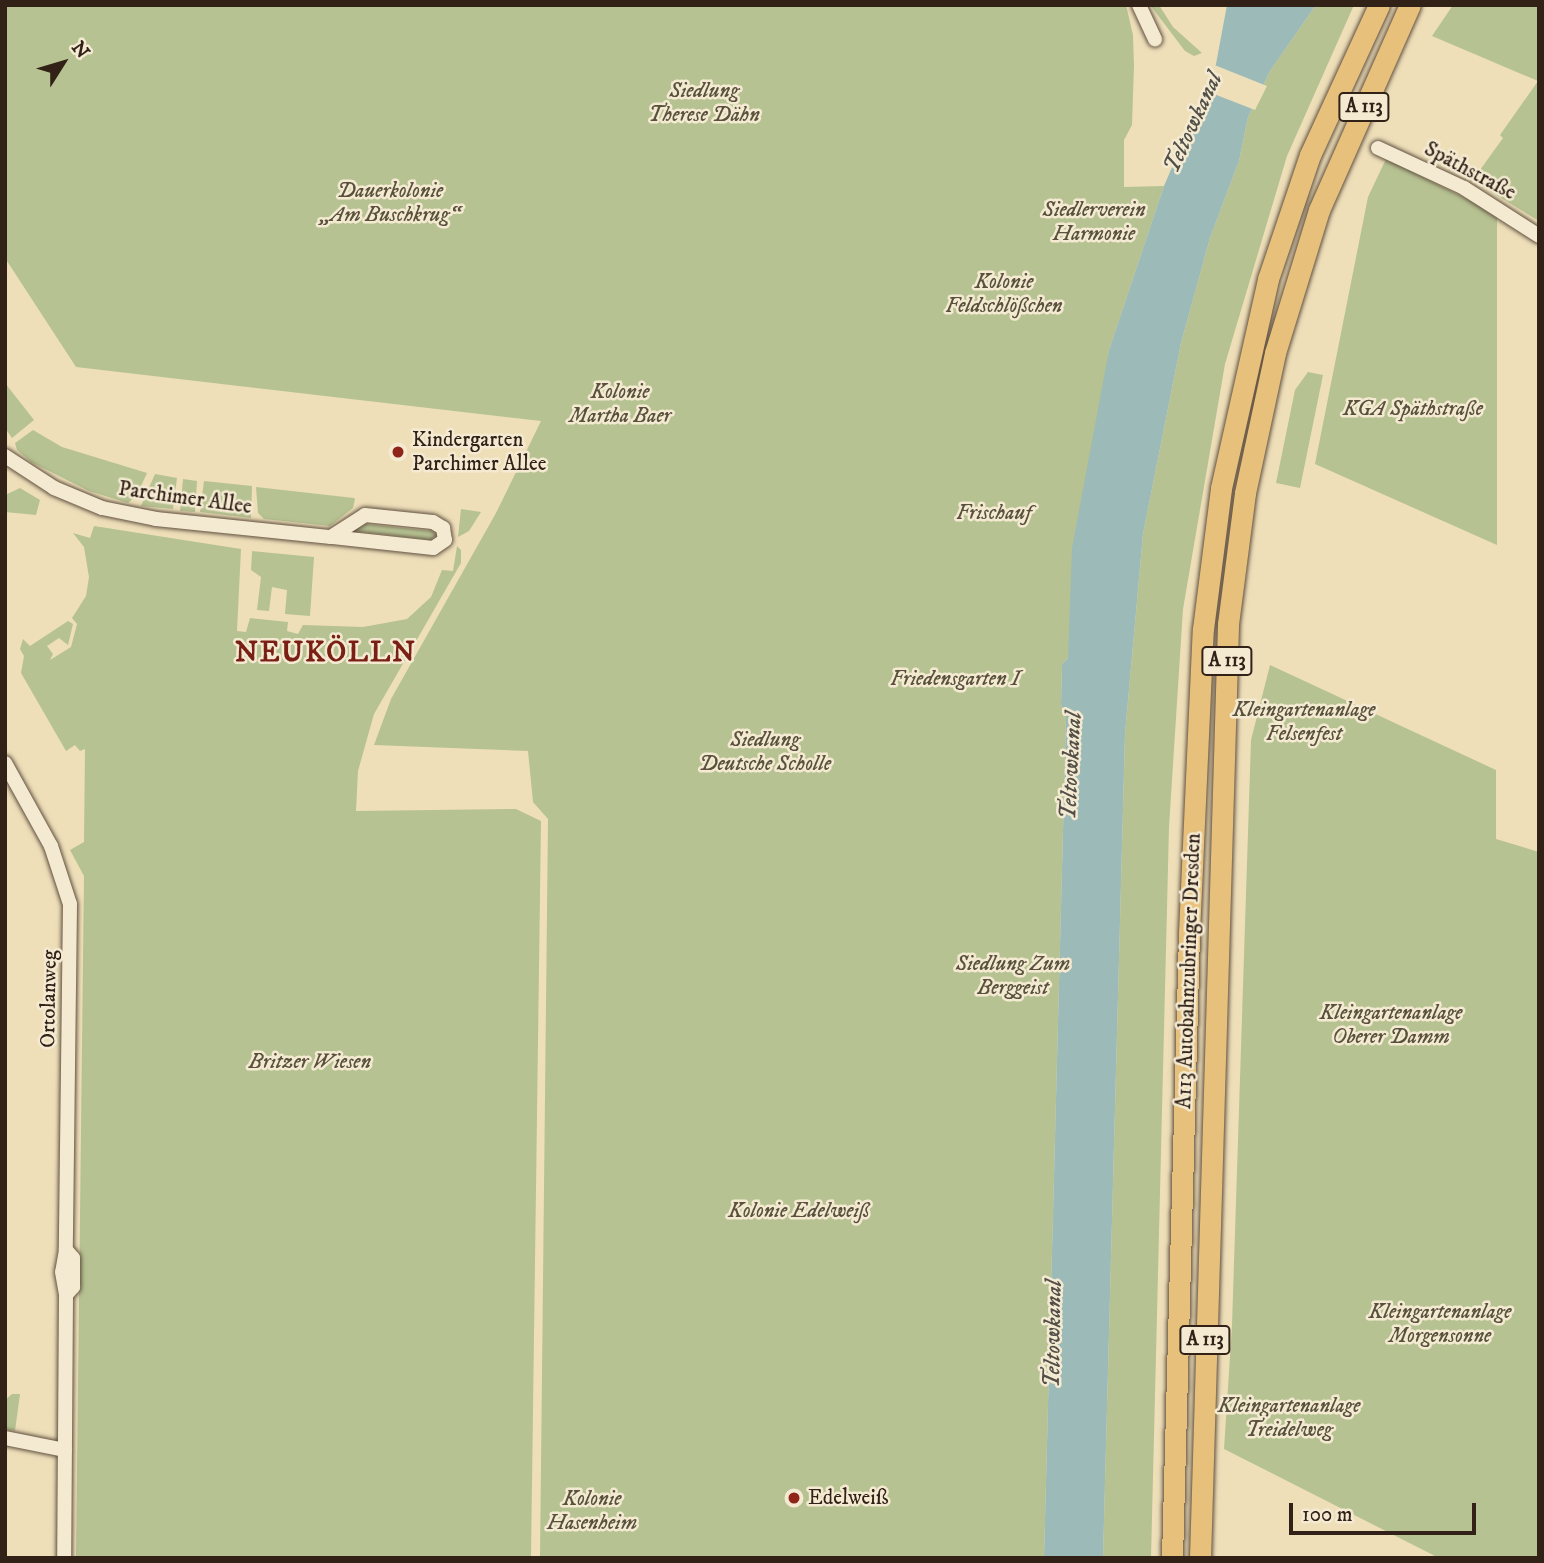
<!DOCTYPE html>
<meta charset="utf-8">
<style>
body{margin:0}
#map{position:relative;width:1544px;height:1563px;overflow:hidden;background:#eedfb9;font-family:"IM FELL DW Pica",serif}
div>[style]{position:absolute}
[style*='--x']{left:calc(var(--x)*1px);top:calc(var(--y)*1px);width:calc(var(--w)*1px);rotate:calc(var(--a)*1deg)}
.green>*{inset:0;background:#b6c291}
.water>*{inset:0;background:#9cbab8}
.pier>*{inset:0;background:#eedfb9}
.roads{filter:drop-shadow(0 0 2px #605040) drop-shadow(0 0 2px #605040)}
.minor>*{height:14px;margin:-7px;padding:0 7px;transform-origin:7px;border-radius:7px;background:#f4ead2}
.highway>*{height:21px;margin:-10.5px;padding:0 10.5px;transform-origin:10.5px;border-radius:10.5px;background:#e7c07c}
.dots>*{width:19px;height:19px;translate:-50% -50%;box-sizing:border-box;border:4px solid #f4ead2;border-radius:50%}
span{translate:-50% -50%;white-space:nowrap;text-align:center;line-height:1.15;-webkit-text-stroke:5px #f4ead2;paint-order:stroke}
.shield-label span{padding:2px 5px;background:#f4ead2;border:2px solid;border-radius:5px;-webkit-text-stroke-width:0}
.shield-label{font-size:19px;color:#312117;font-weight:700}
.park-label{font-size:21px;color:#59513c;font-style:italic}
.street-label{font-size:21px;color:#312117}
.poi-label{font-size:21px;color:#312117}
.left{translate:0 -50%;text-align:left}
.water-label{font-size:23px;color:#514f47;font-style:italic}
.district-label{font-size:28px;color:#7a1f14;font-weight:700;letter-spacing:2px}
.frame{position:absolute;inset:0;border:7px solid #312117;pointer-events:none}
.north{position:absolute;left:28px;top:28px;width:70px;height:70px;-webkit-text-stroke:5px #f4ead2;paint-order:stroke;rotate:53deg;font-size:19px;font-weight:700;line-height:28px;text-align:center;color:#312117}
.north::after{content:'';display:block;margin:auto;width:24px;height:32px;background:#312117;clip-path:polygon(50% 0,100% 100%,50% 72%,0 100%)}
.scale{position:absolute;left:1289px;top:1503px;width:187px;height:32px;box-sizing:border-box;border:4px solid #312117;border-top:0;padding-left:9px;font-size:21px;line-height:24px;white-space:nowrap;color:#312117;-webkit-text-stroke:5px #f4ead2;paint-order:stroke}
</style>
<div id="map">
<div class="green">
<div style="clip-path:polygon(5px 5px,1126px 5px,1133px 35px,1134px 66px,1132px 125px,1124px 140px,1124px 187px,1164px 186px,1109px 350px,1068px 658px,1062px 664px,1061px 705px,1066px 716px,1044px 1558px,540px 1558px,548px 819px,533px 802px,528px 751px,374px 745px,391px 699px,496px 513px,541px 421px,76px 367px,5px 258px)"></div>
<div style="clip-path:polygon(1150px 5px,1159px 5px,1173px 27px,1202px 53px,1194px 56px,1185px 51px)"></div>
<div style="clip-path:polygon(1316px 5px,1354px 5px,1287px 156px,1225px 364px,1183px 609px,1169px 827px,1151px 1558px,1103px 1558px,1125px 734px,1143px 534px,1181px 343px,1210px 238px,1239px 161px,1248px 117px,1270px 71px)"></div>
<div style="clip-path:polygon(1453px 5px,1539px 5px,1539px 221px,1478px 184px,1480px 170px,1503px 138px,1500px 135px,1538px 81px,1432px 36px)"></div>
<div style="clip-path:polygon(1386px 159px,1497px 214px,1497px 545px,1315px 464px,1368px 197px)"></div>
<div style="clip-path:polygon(1308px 372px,1323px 375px,1300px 488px,1276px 483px,1295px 390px)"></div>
<div style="clip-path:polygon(5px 383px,34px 420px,12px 438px,5px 428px)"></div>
<div style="clip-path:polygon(33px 430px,62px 447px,147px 473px,137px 495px,128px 503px,89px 491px,31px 462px,17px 450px,15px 443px)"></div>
<div style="clip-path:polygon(155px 474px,177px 478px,173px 509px,141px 506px)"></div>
<div style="clip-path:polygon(183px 479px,197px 481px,195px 512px,180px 511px)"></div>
<div style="clip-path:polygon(204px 481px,252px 486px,251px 518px,200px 512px)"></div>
<div style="clip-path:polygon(256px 487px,354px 498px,355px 499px,353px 508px,330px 526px,264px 519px,258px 513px)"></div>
<div style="clip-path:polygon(20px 488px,40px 500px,36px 515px,5px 512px,5px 495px)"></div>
<div style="clip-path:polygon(461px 509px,481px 512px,469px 531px,458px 537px)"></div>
<div style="clip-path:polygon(365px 524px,432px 531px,436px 535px,431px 540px,353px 531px)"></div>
<div style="clip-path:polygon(94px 526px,241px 549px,237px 631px,246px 632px,250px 618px,288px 622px,287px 631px,298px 634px,303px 625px,363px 627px,407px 619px,431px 597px,442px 570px,453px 571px,457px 546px,461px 550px,461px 563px,374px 714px,358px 771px,356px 811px,516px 809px,541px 821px,531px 1558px,76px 1558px,84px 876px,70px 850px,84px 842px,85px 749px,80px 751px,75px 745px,66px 751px,21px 673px,24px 656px,20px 649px,23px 639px,30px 646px,68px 621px,73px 624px,68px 645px,59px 638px,47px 646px,53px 654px,50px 660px,71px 647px,77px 624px,72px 618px,86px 596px,89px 577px,84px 547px,73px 533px,90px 538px)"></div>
<div style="clip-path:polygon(252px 551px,314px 557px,310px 616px,285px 614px,287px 590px,272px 587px,269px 611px,257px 610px,261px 577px,251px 570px)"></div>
<div style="clip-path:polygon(1270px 665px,1496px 770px,1496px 839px,1539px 852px,1539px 1558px,1439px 1558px,1224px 1449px,1232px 1325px,1251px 740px)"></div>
<div style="clip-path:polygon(12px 1394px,20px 1394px,15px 1431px,5px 1429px,5px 1400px)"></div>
</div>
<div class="water">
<div style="clip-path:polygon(1227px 5px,1316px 5px,1270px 71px,1248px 117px,1239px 161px,1210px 238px,1181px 343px,1143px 534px,1125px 734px,1103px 1558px,1044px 1558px,1066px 716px,1061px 705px,1062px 664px,1068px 658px,1072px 548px,1109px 350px,1164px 186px,1216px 64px)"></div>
</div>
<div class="pier">
<div style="clip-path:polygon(1212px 64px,1267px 86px,1255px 110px,1201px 89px)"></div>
</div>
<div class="roads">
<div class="minor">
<div style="--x:1139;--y:5;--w:38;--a:65"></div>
<div style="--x:1378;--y:148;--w:95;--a:24.9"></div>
<div style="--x:1464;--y:188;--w:89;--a:32.6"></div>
<div style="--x:5;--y:456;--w:59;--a:33.1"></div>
<div style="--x:54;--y:488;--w:52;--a:22.6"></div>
<div style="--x:102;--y:508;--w:55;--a:11.5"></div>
<div style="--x:156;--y:519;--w:176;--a:5.9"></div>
<div style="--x:365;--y:515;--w:68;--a:5.9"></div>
<div style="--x:433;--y:522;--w:12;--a:31"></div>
<div style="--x:443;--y:528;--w:12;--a:81"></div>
<div style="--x:445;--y:540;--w:14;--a:146"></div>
<div style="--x:433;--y:548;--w:103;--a:-173.8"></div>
<div style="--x:331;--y:537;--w:40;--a:-32.9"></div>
<div style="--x:5;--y:763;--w:95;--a:61"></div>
<div style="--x:51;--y:846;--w:61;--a:71.9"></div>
<div style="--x:70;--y:904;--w:346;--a:90.7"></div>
<div style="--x:66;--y:1250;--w:22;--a:100"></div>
<div style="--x:62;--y:1272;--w:23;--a:80"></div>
<div style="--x:66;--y:1295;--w:263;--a:90.4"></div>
<div style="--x:66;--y:1295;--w:11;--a:-49"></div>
<div style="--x:73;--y:1287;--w:29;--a:-90"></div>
<div style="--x:73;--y:1258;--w:11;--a:-131"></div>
<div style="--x:5;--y:1438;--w:61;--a:11.3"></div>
</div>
<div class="highway">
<div style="--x:1172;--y:1558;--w:625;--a:-88.44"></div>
<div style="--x:1189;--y:933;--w:304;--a:-87.4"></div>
<div style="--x:1203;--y:629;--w:142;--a:-82.7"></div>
<div style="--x:1221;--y:488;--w:214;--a:-77.3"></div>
<div style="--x:1268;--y:279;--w:131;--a:-71.3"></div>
<div style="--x:1310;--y:155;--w:165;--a:-65.3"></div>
<div style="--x:1200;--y:1558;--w:934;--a:-88.28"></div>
<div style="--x:1228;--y:624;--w:132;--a:-82.6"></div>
<div style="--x:1245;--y:493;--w:143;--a:-77.9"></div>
<div style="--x:1275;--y:353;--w:150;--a:-72.9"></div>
<div style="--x:1319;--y:210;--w:224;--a:-66.1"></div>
</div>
</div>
<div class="dots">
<div style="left:398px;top:452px;background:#8f2418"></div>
<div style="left:794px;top:1498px;background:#8f2418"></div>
</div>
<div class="shield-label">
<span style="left:1364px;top:107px">A 113</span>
<span style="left:1227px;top:661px">A 113</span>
<span style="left:1205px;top:1340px">A 113</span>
</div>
<div class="park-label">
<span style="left:704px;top:103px">Siedlung<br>Therese Dähn</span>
<span style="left:390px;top:203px">Dauerkolonie<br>„Am Buschkrug“</span>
<span style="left:1094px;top:222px">Siedlerverein<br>Harmonie</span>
<span style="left:1004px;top:294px">Kolonie<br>Feldschlößchen</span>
<span style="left:620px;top:404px">Kolonie<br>Martha Baer</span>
<span style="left:1413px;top:409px">KGA Späthstraße</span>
<span style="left:994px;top:513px">Frischauf</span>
<span style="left:955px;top:679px">Friedensgarten I</span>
<span style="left:1304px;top:722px">Kleingartenanlage<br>Felsenfest</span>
<span style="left:765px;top:752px">Siedlung<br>Deutsche Scholle</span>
<span style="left:1013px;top:976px">Siedlung Zum<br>Berggeist</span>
<span style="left:1391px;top:1025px">Kleingartenanlage<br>Oberer Damm</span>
<span style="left:310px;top:1062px">Britzer Wiesen</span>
<span style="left:799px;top:1211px">Kolonie Edelweiß</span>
<span style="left:1440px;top:1324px">Kleingartenanlage<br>Morgensonne</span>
<span style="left:1289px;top:1418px">Kleingartenanlage<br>Treidelweg</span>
<span style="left:592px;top:1511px">Kolonie<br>Hasenheim</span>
</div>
<div class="street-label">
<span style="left:1470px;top:171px;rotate:28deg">Späthstraße</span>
<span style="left:185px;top:498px;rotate:8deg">Parchimer Allee</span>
<span style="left:1189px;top:971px;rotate:-88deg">A113 Autobahnzubringer Dresden</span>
<span style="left:49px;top:999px;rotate:-89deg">Ortolanweg</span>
</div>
<div class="poi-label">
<span class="left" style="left:412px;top:452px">Kindergarten<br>Parchimer Allee</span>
<span class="left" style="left:808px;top:1498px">Edelweiß</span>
</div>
<div class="water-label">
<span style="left:1194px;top:123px;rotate:-65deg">Teltowkanal</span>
<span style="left:1072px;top:766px;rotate:-87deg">Teltowkanal</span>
<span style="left:1054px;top:1334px;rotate:-89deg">Teltowkanal</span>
</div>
<div class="district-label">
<span style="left:326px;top:653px">NEUKÖLLN</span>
</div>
<div class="frame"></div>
<div class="north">N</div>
<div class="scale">100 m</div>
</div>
